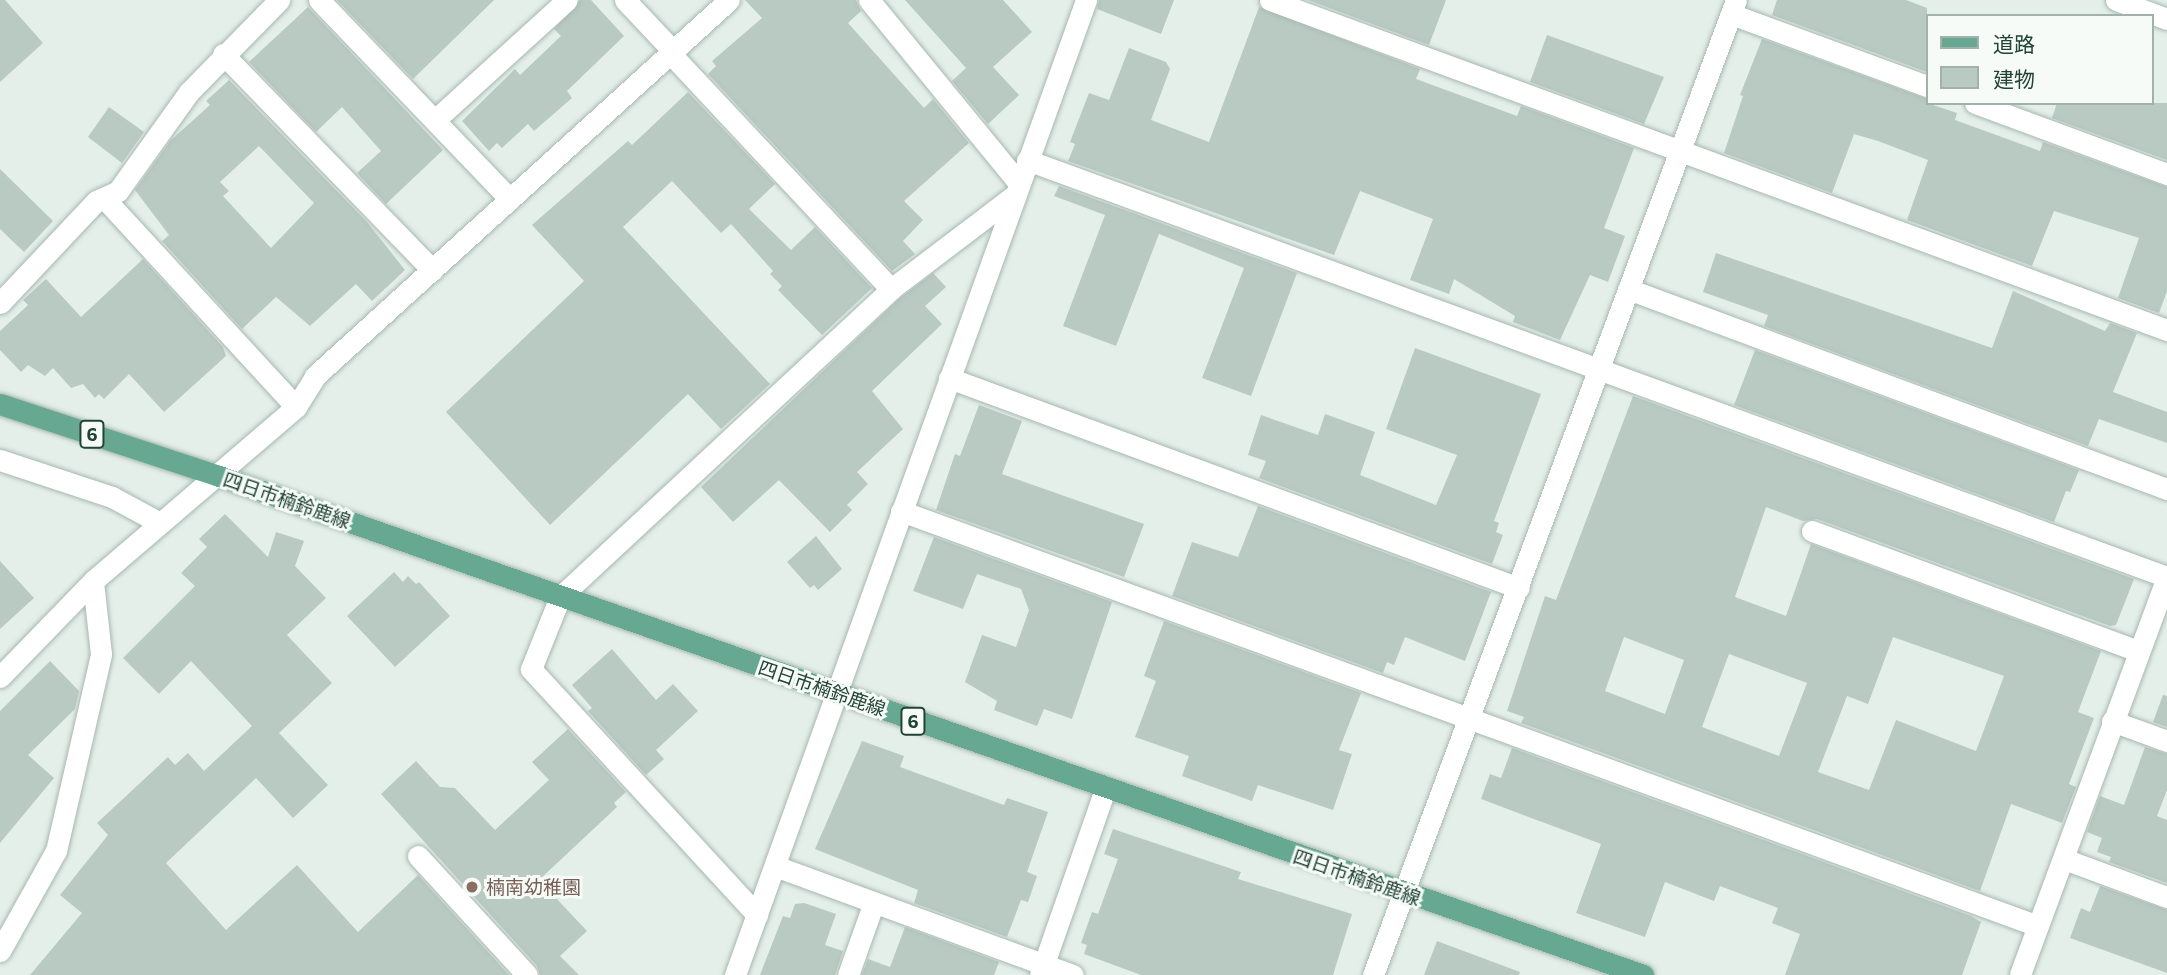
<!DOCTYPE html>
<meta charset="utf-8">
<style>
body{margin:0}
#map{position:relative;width:2167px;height:975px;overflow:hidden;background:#e4efe9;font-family:Commissioner,"Noto Sans JP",sans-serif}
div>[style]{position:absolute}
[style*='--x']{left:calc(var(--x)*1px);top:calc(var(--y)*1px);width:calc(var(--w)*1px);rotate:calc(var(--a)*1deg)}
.building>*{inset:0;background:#b9cac2}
.roads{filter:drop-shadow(0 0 2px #a6b8b0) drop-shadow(0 0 2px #a6b8b0)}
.minor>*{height:21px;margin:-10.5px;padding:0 10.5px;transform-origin:10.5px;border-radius:10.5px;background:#fff}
.primary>*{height:21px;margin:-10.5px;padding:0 10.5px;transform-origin:10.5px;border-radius:10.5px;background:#66a891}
.dots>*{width:19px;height:19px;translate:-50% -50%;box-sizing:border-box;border:4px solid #f6fbf8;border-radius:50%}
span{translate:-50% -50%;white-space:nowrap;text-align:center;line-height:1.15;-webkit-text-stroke:6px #f6fbf8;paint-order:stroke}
.shield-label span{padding:2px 5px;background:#f6fbf8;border:2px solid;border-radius:5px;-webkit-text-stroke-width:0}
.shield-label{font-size:18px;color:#224337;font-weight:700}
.street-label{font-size:19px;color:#224337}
.education-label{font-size:19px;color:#785e54}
.left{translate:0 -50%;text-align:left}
.legend{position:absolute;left:1926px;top:14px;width:228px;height:91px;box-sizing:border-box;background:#f6fbf8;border:2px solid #a1b1ab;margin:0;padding:9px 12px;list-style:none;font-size:21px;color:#224337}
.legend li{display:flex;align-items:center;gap:14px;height:35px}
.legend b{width:35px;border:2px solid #a1b1ab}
</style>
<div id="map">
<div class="building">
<div style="clip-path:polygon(0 0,5px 0,43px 43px,0 82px)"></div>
<div style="clip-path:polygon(337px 0,494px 0,413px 79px)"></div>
<div style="clip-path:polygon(580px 0,591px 0,624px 36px,567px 91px,572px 98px,534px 131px,528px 124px,502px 148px,497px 143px,489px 151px,462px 121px,515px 69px,520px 75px,561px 36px,554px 29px)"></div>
<div style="clip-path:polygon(745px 0,856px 0,861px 11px,848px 23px,924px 108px,933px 99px,969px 143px,904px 201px,923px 220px,903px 241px,915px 254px,892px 271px,708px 74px,716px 66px,712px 61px,762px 18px)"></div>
<div style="clip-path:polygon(905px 0,1003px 0,1032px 32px,993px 67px,1019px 95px,988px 124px,952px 81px,966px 68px)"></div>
<div style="clip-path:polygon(1099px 0,1174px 0,1161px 34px,1097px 9px)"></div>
<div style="clip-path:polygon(1308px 0,1446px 0,1429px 45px)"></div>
<div style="clip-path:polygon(1777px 0,1906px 0,1927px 8px,1927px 72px,1772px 15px)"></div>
<div style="clip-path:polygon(308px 7px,443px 150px,386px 204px,357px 173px,381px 151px,342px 107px,316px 132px,249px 62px)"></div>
<div style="clip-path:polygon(1259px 7px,1420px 69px,1416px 79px,1517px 116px,1521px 106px,1634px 148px,1604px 228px,1625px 236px,1608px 282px,1590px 275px,1560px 340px,1513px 322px,1515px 316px,1454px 279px,1449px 294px,1410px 280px,1433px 219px,1360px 191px,1334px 255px,1068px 161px,1075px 144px,1070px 142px,1089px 93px,1109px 100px,1129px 48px,1166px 62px,1170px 69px,1151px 120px,1209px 142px)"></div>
<div style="clip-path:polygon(1547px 35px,1664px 77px,1644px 124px,1530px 82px)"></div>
<div style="clip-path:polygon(1762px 39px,1927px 99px,1927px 103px,1957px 113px,1955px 120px,2040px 151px,2043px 142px,2167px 187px,2167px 291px,2159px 313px,2118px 298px,2139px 238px,2054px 211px,2032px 266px,1907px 220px,1928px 160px,1878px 141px,1854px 134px,1832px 193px,1724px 153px,1743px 96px,1740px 95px)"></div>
<div style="clip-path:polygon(evenodd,229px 80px,367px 222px,405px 270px,372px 301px,356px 284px,310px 326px,276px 297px,242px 329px,162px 241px,169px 235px,135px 190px,171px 140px,210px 105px,206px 101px,229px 80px,259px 146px,314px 203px,271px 248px,223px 196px,229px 191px,220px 182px,259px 146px)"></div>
<div style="clip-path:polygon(688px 92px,775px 184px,749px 209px,791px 250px,815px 227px,872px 288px,822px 335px,778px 290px,782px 286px,770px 274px,773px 271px,731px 224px,721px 233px,672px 181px,623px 227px,770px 384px,721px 429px,688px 394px,550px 525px,446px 412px,584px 281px,532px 225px,628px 141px,632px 145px)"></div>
<div style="clip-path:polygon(2057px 103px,2167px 103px,2167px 160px,2052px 118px)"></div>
<div style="clip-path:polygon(109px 107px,144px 132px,122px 163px,88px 137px)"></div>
<div style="clip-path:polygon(0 169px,53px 221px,24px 252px,0 229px)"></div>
<div style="clip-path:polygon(1059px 186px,1297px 273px,1251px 396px,1202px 378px,1244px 268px,1159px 234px,1116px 346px,1063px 326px,1105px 215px,1054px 196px)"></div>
<div style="clip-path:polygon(1716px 253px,1992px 348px,2013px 291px,2105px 331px,2110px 323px,2137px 333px,2113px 392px,2167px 412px,2167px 443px,2099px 419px,2088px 446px,1764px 326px,1768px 315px,1703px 292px)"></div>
<div style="clip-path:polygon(143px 259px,223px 347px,226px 356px,164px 412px,129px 374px,104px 399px,99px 394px,95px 398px,83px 384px,71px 388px,53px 368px,45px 376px,28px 365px,21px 372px,0 350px,0 331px,28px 305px,23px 300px,46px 279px,81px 317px)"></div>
<div style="clip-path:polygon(933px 273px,946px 287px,925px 306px,942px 324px,872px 391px,903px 429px,857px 472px,868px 484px,847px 505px,852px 510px,830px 532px,779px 480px,733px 522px,701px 487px,899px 299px)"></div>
<div style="clip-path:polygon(1415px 348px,1541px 394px,1494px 521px,1499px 523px,1496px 532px,1503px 535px,1492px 564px,1259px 478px,1266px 461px,1248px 455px,1261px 415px,1318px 435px,1325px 414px,1375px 432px,1360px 475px,1436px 505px,1457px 455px,1386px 429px)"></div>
<div style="clip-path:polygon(1755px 350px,2079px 470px,2070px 492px,2066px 491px,2054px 522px,1734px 405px)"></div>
<div style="clip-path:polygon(evenodd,1633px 396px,2134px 579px,2116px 625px,2110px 626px,1817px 519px,1803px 521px,1766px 507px,1735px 597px,1786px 616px,1811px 544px,2101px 651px,2078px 712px,2094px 718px,2069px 784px,2076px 787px,2062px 823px,2011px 804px,1980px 891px,1521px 723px,1524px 717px,1507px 711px,1545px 596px,1556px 600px,1633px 396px,1624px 637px,1684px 660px,1665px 714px,1605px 691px,1624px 637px,1633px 396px,1893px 637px,2004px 676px,1976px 751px,1896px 720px,1869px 790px,1818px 772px,1847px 696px,1868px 704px,1893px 637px,1633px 396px,1729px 654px,1807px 683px,1779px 756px,1702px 727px,1729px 654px)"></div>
<div style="clip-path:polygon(979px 405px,1022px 421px,1002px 474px,1144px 524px,1124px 577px,936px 510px,955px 454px,960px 456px)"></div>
<div style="clip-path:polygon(1258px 506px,1491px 592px,1465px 661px,1405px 637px,1394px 665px,1387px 662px,1383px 673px,1172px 596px,1192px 542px,1238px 557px)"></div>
<div style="clip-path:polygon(225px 514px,268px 557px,276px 532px,304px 541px,295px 566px,326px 598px,287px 635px,332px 683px,279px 733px,328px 785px,293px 818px,256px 778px,166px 863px,226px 930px,297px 865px,358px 932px,418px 875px,509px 975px,30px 975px,82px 913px,60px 895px,108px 835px,97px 823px,168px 757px,175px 765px,188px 753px,204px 771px,252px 726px,191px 661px,159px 694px,123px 658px,195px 586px,181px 573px,207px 547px,199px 539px)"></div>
<div style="clip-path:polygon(816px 536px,842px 569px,818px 590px,814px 585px,810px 588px,787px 562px)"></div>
<div style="clip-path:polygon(934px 537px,1112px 602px,1072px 719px,1044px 709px,1037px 726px,994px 710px,997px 701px,965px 682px,982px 635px,1016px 647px,1029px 610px,1021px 589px,977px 574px,963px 609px,913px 591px)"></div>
<div style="clip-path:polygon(0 561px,34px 598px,0 629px)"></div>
<div style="clip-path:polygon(394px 572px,403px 582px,408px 576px,416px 584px,419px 582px,450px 616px,395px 667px,347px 616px)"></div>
<div style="clip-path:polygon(1164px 621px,1361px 693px,1339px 750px,1352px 754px,1333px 810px,1258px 785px,1252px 801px,1182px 776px,1189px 756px,1135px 737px,1156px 681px,1144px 676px)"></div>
<div style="clip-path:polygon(612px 649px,656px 700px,673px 684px,698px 711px,656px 750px,664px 759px,646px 775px,588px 711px,592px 708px,572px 685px)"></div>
<div style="clip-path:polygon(50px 661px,79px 691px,75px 709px,28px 755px,54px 778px,0 843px,0 711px)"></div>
<div style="clip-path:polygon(2163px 695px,2167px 696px,2167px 727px,2153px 722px)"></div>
<div style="clip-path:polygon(568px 729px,626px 792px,614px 803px,617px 807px,539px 880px,587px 931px,560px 956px,579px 975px,540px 975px,537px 966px,381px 794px,416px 761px,440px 787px,455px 788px,495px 830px,549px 780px,532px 762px)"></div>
<div style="clip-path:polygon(862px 741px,904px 756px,900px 767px,1004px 805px,1007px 798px,1048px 812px,1027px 872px,1037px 876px,1028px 902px,1021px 900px,1007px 937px,914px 903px,918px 890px,815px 849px)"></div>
<div style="clip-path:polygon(2145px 747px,2167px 754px,2167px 790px,2157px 816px,2167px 820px,2167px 883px,2109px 862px,2111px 857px,2097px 852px,2102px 838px,2087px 832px,2100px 796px,2124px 805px)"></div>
<div style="clip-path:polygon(1512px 748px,1971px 916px,1981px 922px,1962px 975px,1785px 975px,1800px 934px,1772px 923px,1778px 908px,1720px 886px,1714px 901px,1665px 882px,1645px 937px,1576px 913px,1601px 844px,1481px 799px,1490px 774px,1501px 778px)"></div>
<div style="clip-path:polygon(1113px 829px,1241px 872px,1238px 879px,1352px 914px,1333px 975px,1141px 975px,1084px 954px,1087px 945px,1081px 943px,1092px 912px,1098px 914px,1118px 859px,1104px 854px)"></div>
<div style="clip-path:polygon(2100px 886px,2167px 910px,2167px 973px,2070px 938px,2081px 908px,2090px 912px)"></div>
<div style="clip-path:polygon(804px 903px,836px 914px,825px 945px,843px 951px,835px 975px,760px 975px,783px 916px,790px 918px,795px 904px)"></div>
<div style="clip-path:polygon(905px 927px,999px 962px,994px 975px,862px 975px,868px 959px,890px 967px)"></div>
<div style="clip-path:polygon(1437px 941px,1520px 972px,1519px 975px,1424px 975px)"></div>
</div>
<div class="roads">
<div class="minor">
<div style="--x:319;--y:0;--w:276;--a:46.2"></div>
<div style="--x:625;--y:0;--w:70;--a:46.7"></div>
<div style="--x:869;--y:0;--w:237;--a:50.7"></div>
<div style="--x:1270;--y:0;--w:956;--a:20.2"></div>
<div style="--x:2116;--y:0;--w:54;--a:20.4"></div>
<div style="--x:1731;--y:14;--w:209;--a:20.2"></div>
<div style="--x:670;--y:53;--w:323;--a:46.9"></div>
<div style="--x:223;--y:54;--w:301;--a:45.9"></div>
<div style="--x:1975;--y:103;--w:205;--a:20.3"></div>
<div style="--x:435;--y:120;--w:178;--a:-42.3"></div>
<div style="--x:1027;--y:160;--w:1214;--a:20.09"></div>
<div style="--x:2167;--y:577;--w:424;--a:110.3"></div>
<div style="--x:104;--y:198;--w:284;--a:47.4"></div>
<div style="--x:1628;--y:289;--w:575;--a:20.36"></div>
<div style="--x:0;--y:303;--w:140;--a:-46.7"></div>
<div style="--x:96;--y:201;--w:24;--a:-24"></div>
<div style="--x:118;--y:191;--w:122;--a:-54.4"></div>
<div style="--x:189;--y:92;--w:129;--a:-45.6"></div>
<div style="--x:949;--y:378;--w:607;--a:20.22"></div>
<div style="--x:0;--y:460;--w:118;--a:18.3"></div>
<div style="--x:112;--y:497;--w:52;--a:28.5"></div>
<div style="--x:901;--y:511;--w:1210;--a:20.05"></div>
<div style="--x:1812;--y:531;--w:348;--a:20.2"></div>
<div style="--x:0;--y:677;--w:134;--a:-45.9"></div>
<div style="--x:93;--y:581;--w:267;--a:-40.6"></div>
<div style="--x:296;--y:407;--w:36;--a:-58"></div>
<div style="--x:315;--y:376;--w:559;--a:-42.25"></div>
<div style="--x:2112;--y:721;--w:59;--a:20"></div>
<div style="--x:418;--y:856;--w:161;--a:47.5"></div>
<div style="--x:2064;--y:859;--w:110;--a:20.3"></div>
<div style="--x:775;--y:866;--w:317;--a:20.1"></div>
<div style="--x:757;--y:915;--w:334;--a:-132.6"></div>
<div style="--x:531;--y:669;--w:78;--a:-68.1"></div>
<div style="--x:560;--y:597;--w:452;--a:-42.9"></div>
<div style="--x:891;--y:289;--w:156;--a:-37.2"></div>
<div style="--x:0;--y:951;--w:115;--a:-60.8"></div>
<div style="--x:56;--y:851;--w:202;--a:-77.1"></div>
<div style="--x:101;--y:654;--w:73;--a:-96.3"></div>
<div style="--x:735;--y:975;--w:1036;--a:-70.2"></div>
<div style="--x:848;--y:975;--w:77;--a:-70.4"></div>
<div style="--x:1040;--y:975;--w:197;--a:-70.7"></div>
<div style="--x:1373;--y:975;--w:1040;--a:-69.58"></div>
</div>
<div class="primary">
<div style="--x:0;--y:404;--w:231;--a:18.2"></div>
<div style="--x:219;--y:476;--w:1509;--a:19.31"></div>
</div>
</div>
<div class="dots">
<div style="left:472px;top:887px;background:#8d6e63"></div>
</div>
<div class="shield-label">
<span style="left:92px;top:434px">6</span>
<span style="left:913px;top:721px">6</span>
</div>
<div class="street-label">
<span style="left:287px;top:500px;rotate:19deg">四日市楠鈴鹿線</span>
<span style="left:822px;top:688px;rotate:19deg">四日市楠鈴鹿線</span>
<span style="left:1357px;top:877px;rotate:19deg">四日市楠鈴鹿線</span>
</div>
<div class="education-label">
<span class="left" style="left:486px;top:887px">楠南幼稚園</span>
</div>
<ul class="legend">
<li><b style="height:9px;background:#66a891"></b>道路</li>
<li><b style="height:19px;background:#b9cac2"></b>建物</li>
</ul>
</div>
